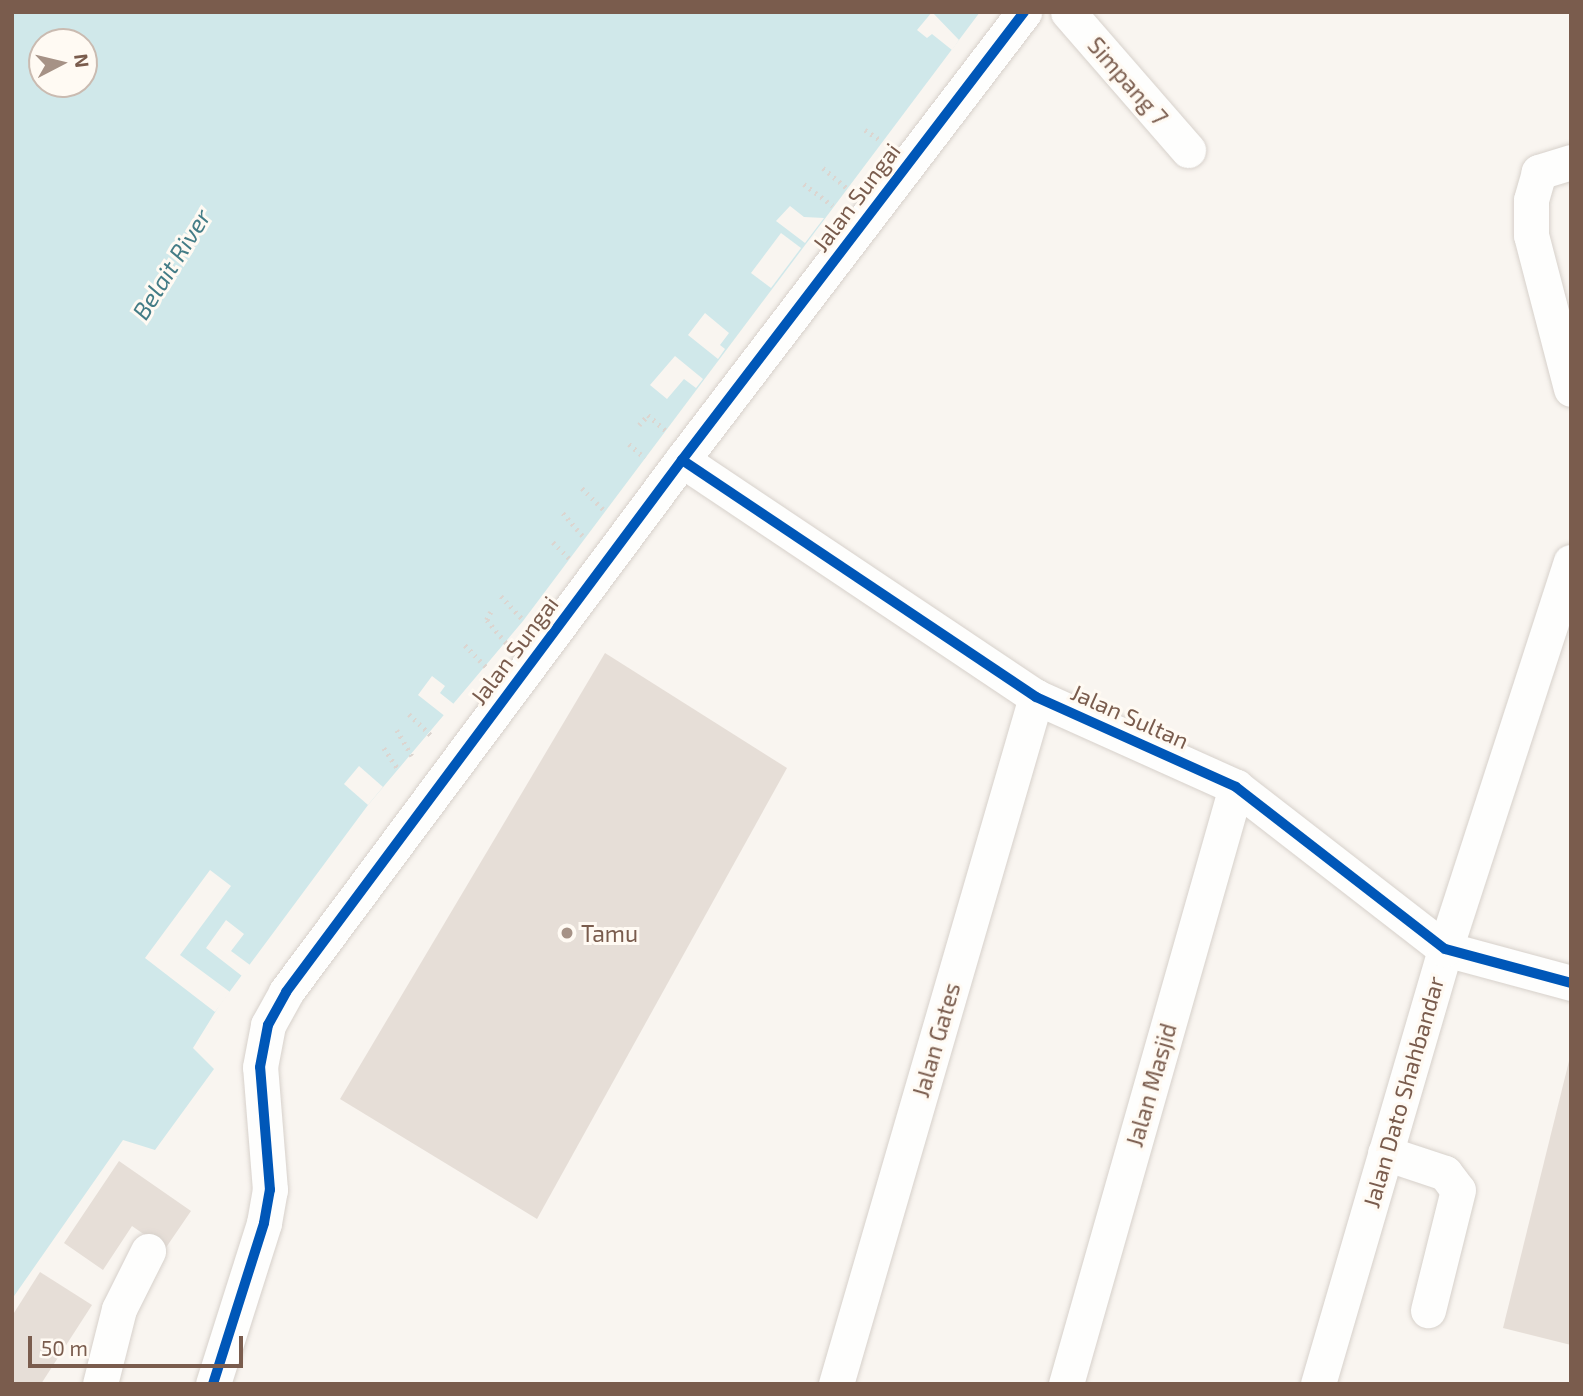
<!DOCTYPE html>
<style>
body{margin:0}
#map{position:relative;width:1583px;height:1396px;overflow:hidden;background:#f9f5f0;font-family:"Exo 2",sans-serif}
div>[style]{position:absolute}
[style*='--x']{left:calc(var(--x)*1px);top:calc(var(--y)*1px);width:calc(var(--w)*1px);rotate:calc(var(--a)*1deg)}
.water>*{inset:0;background:#d0e8ea}
.pier>*{inset:0;background:#f9f5f0}
.building>*{inset:0;background:#e6ded7}
.path>*{height:4.5px;margin-top:-2.25px;transform-origin:0;background:repeating-linear-gradient(90deg,#dcd5d0 0 2px,transparent 0 7px)}
.roads{filter:drop-shadow(0 0 2px #d7d1cb) drop-shadow(0 0 2px #d7d1cb)}
.minor>*{height:35px;margin:-17.5px;padding:0 17.5px;transform-origin:17.5px;border-radius:17.5px;background:#fefefd}
.cycleway>*{height:10px;margin:-5px;padding:0 5px;transform-origin:5px;border-radius:5px;background:#0057b8}
.dots>*{width:19px;height:19px;translate:-50% -50%;box-sizing:border-box;border:4px solid #fffaf3;border-radius:50%}
span{translate:-50% -50%;white-space:nowrap;text-align:center;line-height:1.15;-webkit-text-stroke:6px #fffaf3;paint-order:stroke}
.street-label{font-size:23px;color:#7a5c4d}
.poi-label{font-size:23px;color:#7a5c4d}
.left{translate:0 -50%;text-align:left}
.water-label{font-size:24px;color:#437c86;font-style:italic}
.frame{position:absolute;inset:0;border:14px solid #7a5c4d;pointer-events:none}
.north{position:absolute;left:28px;top:28px;width:70px;height:70px;box-sizing:border-box;background:#fffaf3;border:2px solid #cabbb1;border-radius:50%;rotate:83deg;font-size:19px;font-weight:700;line-height:28px;text-align:center;color:#7a5c4d}
.north::after{content:'';display:block;margin:auto;width:24px;height:32px;background:#a69286;clip-path:polygon(50% 0,100% 100%,50% 72%,0 100%)}
.scale{position:absolute;left:28px;top:1336px;width:215px;height:32px;box-sizing:border-box;border:4px solid #7a5c4d;border-top:0;padding-left:9px;font-size:21px;line-height:24px;white-space:nowrap;color:#7a5c4d;-webkit-text-stroke:5px #fffaf3;paint-order:stroke}
</style>
<div id="map">
<div class="water">
<div style="clip-path:polygon(evenodd,12px 12px,980px 12px,523px 621px,368px 805px,219px 1006px,193px 1048px,214px 1069px,155px 1150px,123px 1140px,12px 1299px,12px 12px,42px 42px,84px 42px,84px 84px,42px 84px,42px 42px)"></div>
</div>
<div class="pier">
<div style="clip-path:polygon(932px 12px,959px 40px,952px 50px,932px 34px,927px 38px,917px 30px)"></div>
<div style="clip-path:polygon(790px 206px,804px 217px,824px 218px,805px 243px,776px 221px)"></div>
<div style="clip-path:polygon(781px 233px,801px 248px,771px 288px,751px 273px)"></div>
<div style="clip-path:polygon(705px 313px,729px 333px,720px 345px,725px 349px,718px 359px,688px 335px)"></div>
<div style="clip-path:polygon(675px 356px,703px 379px,696px 388px,684px 379px,667px 399px,650px 385px)"></div>
<div style="clip-path:polygon(432px 676px,445px 686px,440px 693px,455px 705px,446px 717px,418px 695px)"></div>
<div style="clip-path:polygon(359px 766px,383px 787px,368px 805px,344px 784px)"></div>
<div style="clip-path:polygon(210px 870px,231px 886px,180px 955px,230px 992px,215px 1012px,145px 958px)"></div>
<div style="clip-path:polygon(226px 920px,244px 934px,231px 951px,250px 965px,242px 976px,206px 948px)"></div>
</div>
<div class="building">
<div style="clip-path:polygon(605px 653px,787px 768px,537px 1219px,340px 1099px)"></div>
<div style="clip-path:polygon(1570px 1057px,1571px 1057px,1571px 1345px,1503px 1328px)"></div>
<div style="clip-path:polygon(119px 1161px,191px 1211px,165px 1249px,132px 1226px,103px 1270px,64px 1243px)"></div>
<div style="clip-path:polygon(40px 1272px,92px 1305px,41px 1384px,12px 1384px,12px 1316px)"></div>
</div>
<div class="path">
<div style="--x:865;--y:130;--w:20;--a:33"></div>
<div style="--x:823;--y:168;--w:31;--a:40"></div>
<div style="--x:804;--y:184;--w:36;--a:37"></div>
<div style="--x:639;--y:425;--w:13;--a:-48"></div>
<div style="--x:648;--y:415;--w:23;--a:41"></div>
<div style="--x:629;--y:444;--w:21;--a:41"></div>
<div style="--x:582;--y:488;--w:33;--a:45"></div>
<div style="--x:563;--y:513;--w:33;--a:49"></div>
<div style="--x:553;--y:542;--w:23;--a:45"></div>
<div style="--x:501;--y:596;--w:33;--a:47"></div>
<div style="--x:491;--y:612;--w:9;--a:117"></div>
<div style="--x:487;--y:620;--w:30;--a:50"></div>
<div style="--x:465;--y:645;--w:30;--a:46"></div>
<div style="--x:409;--y:714;--w:30;--a:44"></div>
<div style="--x:397;--y:730;--w:30;--a:60"></div>
<div style="--x:384;--y:748;--w:27;--a:56"></div>
</div>
<div class="roads">
<div class="minor">
<div style="--x:1068;--y:12;--w:183;--a:49"></div>
<div style="--x:1571;--y:162;--w:34;--a:163"></div>
<div style="--x:1539;--y:172;--w:29;--a:106"></div>
<div style="--x:1531;--y:200;--w:35;--a:90"></div>
<div style="--x:1531;--y:235;--w:159;--a:75.4"></div>
<div style="--x:682;--y:460;--w:426;--a:33.8"></div>
<div style="--x:1036;--y:697;--w:219;--a:24.2"></div>
<div style="--x:1236;--y:787;--w:264;--a:37.8"></div>
<div style="--x:1445;--y:949;--w:131;--a:15.1"></div>
<div style="--x:1385;--y:1153;--w:63;--a:18.4"></div>
<div style="--x:1445;--y:1173;--w:21;--a:53"></div>
<div style="--x:1458;--y:1190;--w:124;--a:104"></div>
<div style="--x:100;--y:1384;--w:77;--a:-75.8"></div>
<div style="--x:119;--y:1309;--w:65;--a:-63.4"></div>
<div style="--x:213;--y:1384;--w:169;--a:-72.4"></div>
<div style="--x:264;--y:1223;--w:34;--a:-80"></div>
<div style="--x:270;--y:1190;--w:123;--a:-94.6"></div>
<div style="--x:260;--y:1067;--w:43;--a:-79.2"></div>
<div style="--x:268;--y:1025;--w:38;--a:-61"></div>
<div style="--x:286;--y:992;--w:663;--a:-53.34"></div>
<div style="--x:682;--y:460;--w:564;--a:-52.64"></div>
<div style="--x:836;--y:1384;--w:716;--a:-73.77"></div>
<div style="--x:1066;--y:1384;--w:621;--a:-74.11"></div>
<div style="--x:1318;--y:1384;--w:453;--a:-73.7"></div>
<div style="--x:1445;--y:949;--w:407;--a:-72"></div>
</div>
</div>
<div class="cycleway">
<div style="--x:682;--y:460;--w:426;--a:33.8"></div>
<div style="--x:1036;--y:697;--w:219;--a:24.2"></div>
<div style="--x:1236;--y:787;--w:264;--a:37.8"></div>
<div style="--x:1445;--y:949;--w:131;--a:15.1"></div>
<div style="--x:213;--y:1384;--w:169;--a:-72.4"></div>
<div style="--x:264;--y:1223;--w:34;--a:-80"></div>
<div style="--x:270;--y:1190;--w:123;--a:-94.6"></div>
<div style="--x:260;--y:1067;--w:43;--a:-79.2"></div>
<div style="--x:268;--y:1025;--w:38;--a:-61"></div>
<div style="--x:286;--y:992;--w:663;--a:-53.34"></div>
<div style="--x:682;--y:460;--w:564;--a:-52.64"></div>
</div>
<div class="dots">
<div style="left:567px;top:933px;background:#a69286"></div>
</div>
<div class="street-label">
<span style="left:1128px;top:81px;rotate:49deg">Simpang 7</span>
<span style="left:856px;top:197px;rotate:-53deg">Jalan Sungai</span>
<span style="left:514px;top:650px;rotate:-53deg">Jalan Sungai</span>
<span style="left:1130px;top:716px;rotate:24deg">Jalan Sultan</span>
<span style="left:936px;top:1040px;rotate:-74deg">Jalan Gates</span>
<span style="left:1151px;top:1085px;rotate:-74deg">Jalan Masjid</span>
<span style="left:1403px;top:1092px;rotate:-74deg">Jalan Dato Shahbandar</span>
</div>
<div class="poi-label">
<span class="left" style="left:581px;top:933px">Tamu</span>
</div>
<div class="water-label">
<span style="left:171px;top:264px;rotate:-58deg">Belait River</span>
</div>
<div class="frame"></div>
<div class="north">N</div>
<div class="scale">50 m</div>
</div>
